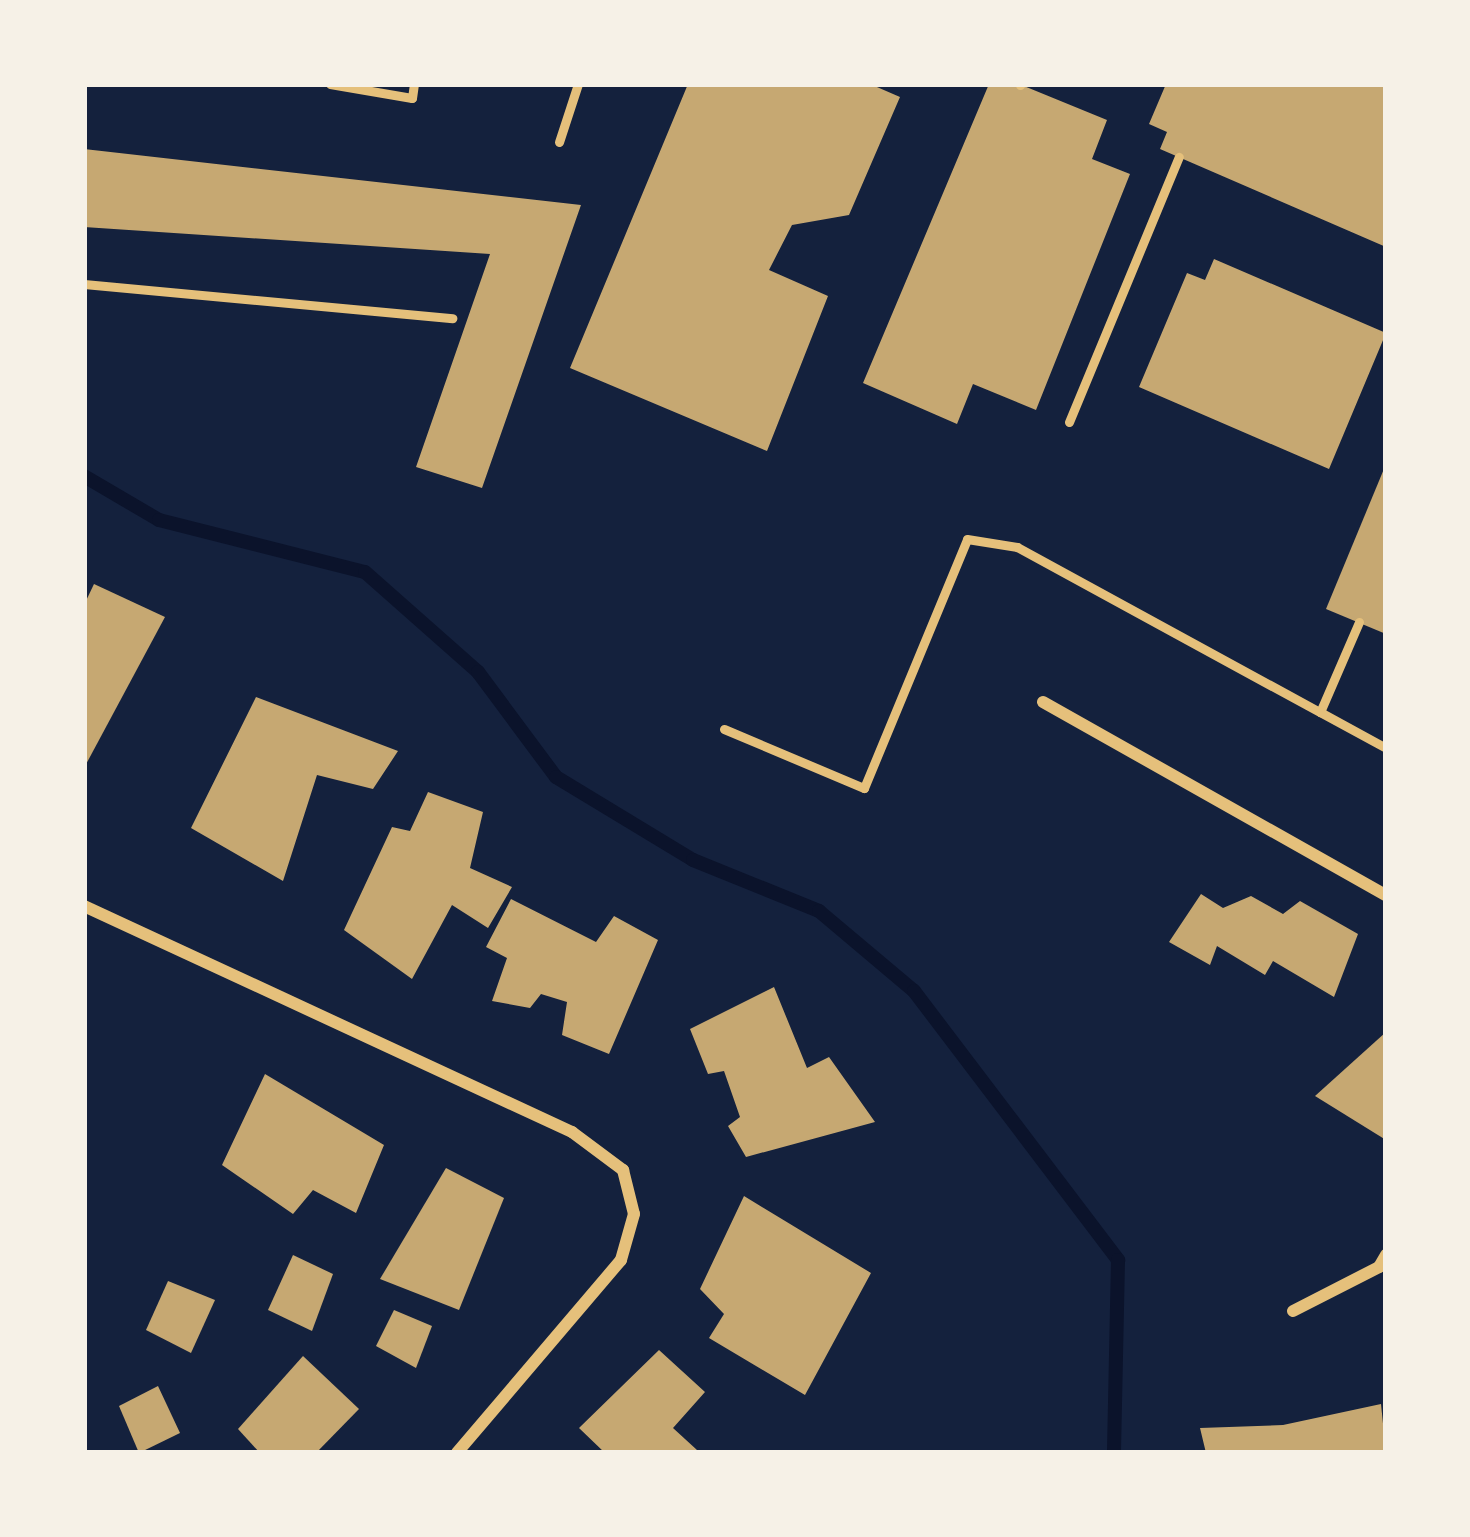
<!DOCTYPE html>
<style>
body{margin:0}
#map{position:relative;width:1470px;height:1537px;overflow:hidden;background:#14213d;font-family:Jost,sans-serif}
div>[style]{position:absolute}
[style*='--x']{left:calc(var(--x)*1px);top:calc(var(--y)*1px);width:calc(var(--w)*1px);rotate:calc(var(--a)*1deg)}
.stream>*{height:14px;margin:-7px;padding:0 7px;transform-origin:7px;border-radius:7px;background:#0b132b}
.building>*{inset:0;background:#c6a872}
.service>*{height:9px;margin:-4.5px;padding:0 4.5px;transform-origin:4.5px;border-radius:4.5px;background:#e5c07b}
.minor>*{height:12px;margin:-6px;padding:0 6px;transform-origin:6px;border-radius:6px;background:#e5c07b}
span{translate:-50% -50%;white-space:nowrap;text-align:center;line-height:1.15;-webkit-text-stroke:12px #f6f1e7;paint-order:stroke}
.frame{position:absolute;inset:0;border:87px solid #f6f1e7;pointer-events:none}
</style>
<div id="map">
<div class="stream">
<div style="--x:84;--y:476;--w:87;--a:30.4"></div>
<div style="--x:159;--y:520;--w:212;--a:14.2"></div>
<div style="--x:365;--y:572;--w:151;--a:41.5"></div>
<div style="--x:478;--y:672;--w:131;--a:53.4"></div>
<div style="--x:556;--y:777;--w:160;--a:31.2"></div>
<div style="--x:693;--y:860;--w:136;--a:22"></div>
<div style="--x:819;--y:911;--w:124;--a:40.1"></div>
<div style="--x:914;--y:991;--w:338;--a:52.8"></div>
<div style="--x:1118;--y:1260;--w:193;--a:91.2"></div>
</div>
<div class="building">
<div style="clip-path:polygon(688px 84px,870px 84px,900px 97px,849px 215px,792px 225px,769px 270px,828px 296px,767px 451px,570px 368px)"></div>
<div style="clip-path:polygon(989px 84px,1019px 84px,1107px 120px,1092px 159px,1130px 174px,1036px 410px,973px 384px,957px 424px,863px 383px)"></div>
<div style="clip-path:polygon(1166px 84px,1386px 84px,1386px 247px,1160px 149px,1167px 132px,1149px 124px)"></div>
<div style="clip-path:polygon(84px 149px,581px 205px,482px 488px,416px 467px,490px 254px,84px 227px)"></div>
<div style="clip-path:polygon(1214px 259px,1386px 333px,1329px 469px,1139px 387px,1187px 273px,1205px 280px)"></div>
<div style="clip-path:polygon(1386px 464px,1386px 634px,1326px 609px)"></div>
<div style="clip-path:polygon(94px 584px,165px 617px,84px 768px,84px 605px)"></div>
<div style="clip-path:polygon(256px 697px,398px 751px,373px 789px,317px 775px,283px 881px,191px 828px)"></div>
<div style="clip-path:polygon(428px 792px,483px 812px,470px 868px,512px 887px,488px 928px,452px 905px,412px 979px,344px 930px,392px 827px,410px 831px)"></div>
<div style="clip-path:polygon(1201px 894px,1223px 908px,1251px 896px,1283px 914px,1300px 901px,1358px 934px,1334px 997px,1273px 961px,1265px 975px,1217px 946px,1210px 965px,1169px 942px)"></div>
<div style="clip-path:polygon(511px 899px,596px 942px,614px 916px,658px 940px,609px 1054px,562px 1035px,567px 1002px,541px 994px,530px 1008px,492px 1001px,507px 958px,486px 947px)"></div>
<div style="clip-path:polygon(774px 987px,807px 1068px,829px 1057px,875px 1122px,746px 1157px,728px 1126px,740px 1117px,724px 1071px,708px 1074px,690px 1029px)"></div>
<div style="clip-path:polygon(1386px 1032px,1386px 1140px,1315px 1096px)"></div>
<div style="clip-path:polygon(265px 1074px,384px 1145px,356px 1213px,313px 1190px,293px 1214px,222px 1165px)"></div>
<div style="clip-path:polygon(446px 1168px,504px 1198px,459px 1310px,380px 1279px)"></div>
<div style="clip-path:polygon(744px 1196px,871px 1273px,805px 1395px,709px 1338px,724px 1314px,700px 1289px)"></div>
<div style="clip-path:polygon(293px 1255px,333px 1274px,312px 1331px,268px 1310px)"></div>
<div style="clip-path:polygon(168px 1281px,215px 1300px,191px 1353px,146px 1330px)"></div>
<div style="clip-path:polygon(394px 1310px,432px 1326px,416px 1368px,376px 1346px)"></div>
<div style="clip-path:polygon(659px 1350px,705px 1392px,673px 1428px,697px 1450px,605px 1453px,579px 1428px)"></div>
<div style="clip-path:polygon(303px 1356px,359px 1409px,316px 1453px,260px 1453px,238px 1429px)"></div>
<div style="clip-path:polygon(158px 1386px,180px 1433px,139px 1453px,119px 1406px)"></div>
<div style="clip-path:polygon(1381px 1404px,1386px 1453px,1206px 1453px,1200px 1428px,1283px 1425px)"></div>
</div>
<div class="service">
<div style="--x:330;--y:84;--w:83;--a:9.7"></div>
<div style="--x:412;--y:98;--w:14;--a:-82"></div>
<div style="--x:1020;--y:85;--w:1;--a:-45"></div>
<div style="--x:559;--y:142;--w:61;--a:-71.9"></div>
<div style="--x:84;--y:284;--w:370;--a:5.3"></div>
<div style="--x:1069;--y:422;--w:287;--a:-67.5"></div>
<div style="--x:1359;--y:622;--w:98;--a:113.4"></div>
<div style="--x:1320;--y:712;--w:75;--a:28.6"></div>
<div style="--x:724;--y:729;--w:152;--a:22.9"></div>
<div style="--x:864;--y:788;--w:269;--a:-67.5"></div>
<div style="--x:967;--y:539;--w:51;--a:9.1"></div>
<div style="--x:1017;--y:547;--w:345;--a:28.6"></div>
</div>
<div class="minor">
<div style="--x:1043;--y:702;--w:394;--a:29.4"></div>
<div style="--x:84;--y:906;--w:538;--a:24.85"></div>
<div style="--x:572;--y:1132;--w:64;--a:36.7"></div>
<div style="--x:623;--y:1170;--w:45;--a:76"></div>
<div style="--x:634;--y:1214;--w:48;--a:105.8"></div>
<div style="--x:621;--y:1260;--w:253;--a:130.4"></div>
<div style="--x:1293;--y:1311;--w:97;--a:-27.1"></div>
<div style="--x:1379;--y:1267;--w:14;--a:-60"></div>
</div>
<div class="frame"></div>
</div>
